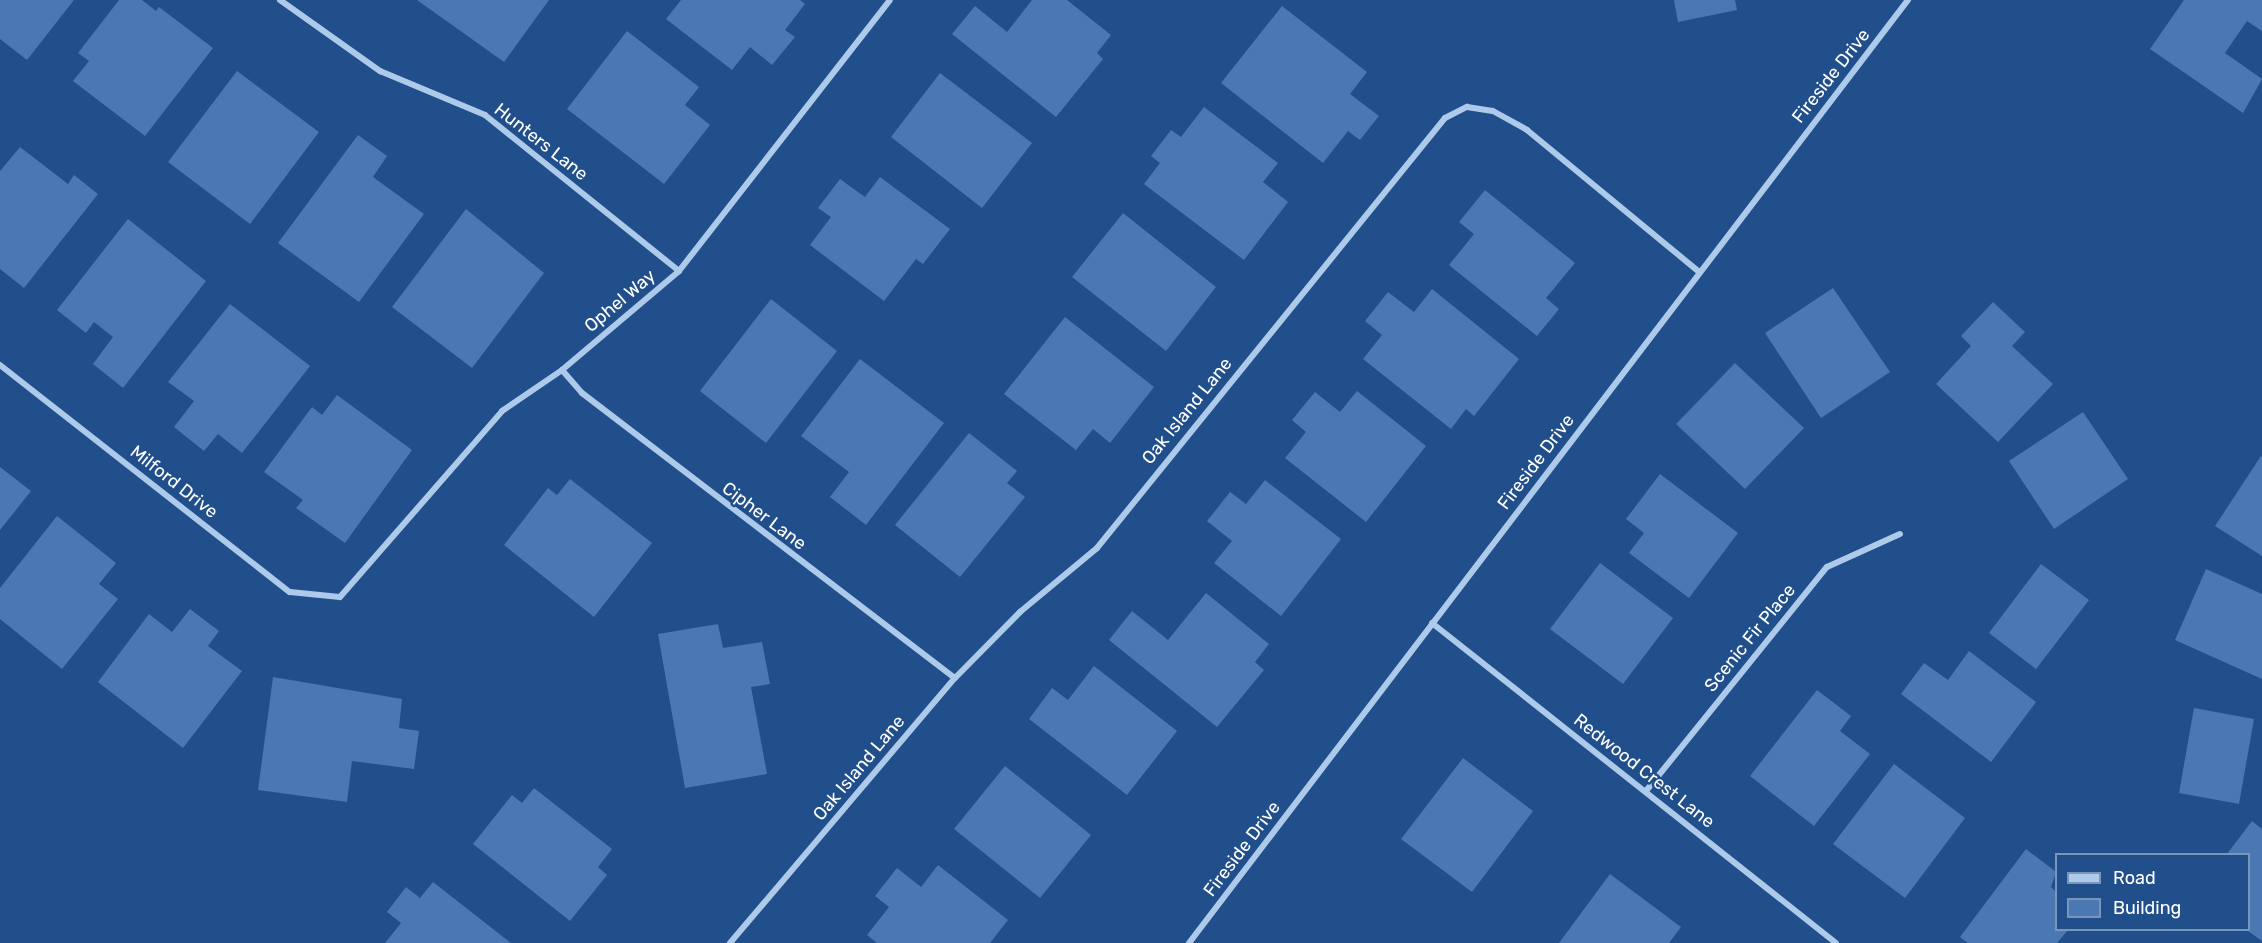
<!DOCTYPE html>
<style>
body{margin:0}
#map{position:relative;width:2262px;height:943px;overflow:hidden;background:#204f8c;font-family:Rubik,sans-serif}
div>[style]{position:absolute}
[style*='--x']{left:calc(var(--x)*1px);top:calc(var(--y)*1px);width:calc(var(--w)*1px);rotate:calc(var(--a)*1deg)}
.building>*{inset:0;background:#4978b3}
.street>*{height:6px;margin:-3px;padding:0 3px;transform-origin:3px;border-radius:3px;background:#aecaeb}
span{translate:-50% -50%;white-space:nowrap;text-align:center;line-height:1.15;-webkit-text-stroke:5px #204f8c;paint-order:stroke}
.street-label{font-size:18px;color:#fff}
.legend{position:absolute;left:2055px;top:853px;width:195px;height:78px;box-sizing:border-box;background:#204f8c;border:2px solid #7995ba;margin:0;padding:8px 10px;list-style:none;font-size:18px;color:#fff}
.legend li{display:flex;align-items:center;gap:12px;height:30px}
.legend b{width:30px;border:2px solid #7995ba}
</style>
<div id="map">
<div class="building">
<div style="clip-path:polygon(0 0,74px 0,27px 60px,0 39px)"></div>
<div style="clip-path:polygon(119px 0,142px 0,156px 11px,159px 7px,213px 48px,145px 136px,73px 81px,89px 61px,78px 53px)"></div>
<div style="clip-path:polygon(417px 0,549px 0,504px 62px)"></div>
<div style="clip-path:polygon(681px 0,800px 0,805px 4px,785px 30px,795px 37px,772px 65px,750px 47px,732px 70px,666px 19px)"></div>
<div style="clip-path:polygon(1032px 0,1067px 0,1111px 35px,1097px 53px,1103px 59px,1056px 117px,952px 34px,975px 6px,1007px 32px)"></div>
<div style="clip-path:polygon(1674px 0,1735px 0,1737px 10px,1678px 22px)"></div>
<div style="clip-path:polygon(2184px 0,2262px 0,2262px 31px,2247px 21px,2225px 53px,2262px 79px,2243px 113px,2150px 49px)"></div>
<div style="clip-path:polygon(1282px 6px,1367px 72px,1350px 94px,1379px 116px,1360px 140px,1348px 131px,1323px 163px,1221px 83px)"></div>
<div style="clip-path:polygon(627px 31px,699px 87px,685px 105px,710px 125px,664px 184px,567px 109px)"></div>
<div style="clip-path:polygon(237px 71px,319px 132px,250px 224px,168px 162px)"></div>
<div style="clip-path:polygon(940px 73px,1032px 143px,982px 208px,891px 137px)"></div>
<div style="clip-path:polygon(1204px 107px,1278px 163px,1263px 182px,1288px 202px,1244px 260px,1144px 184px,1160px 163px,1151px 156px,1171px 130px,1181px 137px)"></div>
<div style="clip-path:polygon(358px 135px,387px 156px,373px 177px,424px 214px,359px 302px,278px 243px)"></div>
<div style="clip-path:polygon(20px 147px,68px 184px,74px 175px,98px 194px,24px 288px,0 269px,0 171px)"></div>
<div style="clip-path:polygon(880px 177px,950px 229px,923px 264px,916px 259px,884px 301px,810px 245px,831px 217px,818px 208px,840px 179px,865px 197px)"></div>
<div style="clip-path:polygon(1485px 190px,1575px 263px,1546px 298px,1559px 309px,1537px 336px,1449px 265px,1474px 234px,1459px 222px)"></div>
<div style="clip-path:polygon(466px 209px,544px 273px,472px 368px,392px 307px)"></div>
<div style="clip-path:polygon(1123px 213px,1216px 287px,1166px 351px,1072px 277px)"></div>
<div style="clip-path:polygon(128px 219px,206px 281px,123px 388px,93px 364px,113px 337px,94px 322px,86px 333px,57px 310px)"></div>
<div style="clip-path:polygon(1833px 288px,1890px 372px,1821px 418px,1765px 333px)"></div>
<div style="clip-path:polygon(1432px 289px,1519px 359px,1474px 416px,1466px 409px,1451px 429px,1363px 359px,1382px 335px,1365px 321px,1388px 292px,1414px 312px)"></div>
<div style="clip-path:polygon(771px 299px,837px 351px,766px 443px,700px 391px)"></div>
<div style="clip-path:polygon(1993px 302px,2025px 332px,2012px 346px,2053px 384px,1998px 442px,1936px 384px,1971px 346px,1961px 336px)"></div>
<div style="clip-path:polygon(230px 304px,310px 366px,242px 453px,218px 434px,204px 451px,174px 427px,194px 401px,168px 382px)"></div>
<div style="clip-path:polygon(1065px 317px,1154px 387px,1110px 443px,1093px 429px,1076px 450px,1004px 394px)"></div>
<div style="clip-path:polygon(860px 359px,944px 423px,866px 525px,830px 497px,849px 472px,801px 436px)"></div>
<div style="clip-path:polygon(1735px 363px,1804px 428px,1745px 489px,1676px 424px)"></div>
<div style="clip-path:polygon(1357px 391px,1426px 446px,1366px 522px,1285px 458px,1306px 432px,1292px 420px,1315px 392px,1340px 412px)"></div>
<div style="clip-path:polygon(337px 395px,412px 450px,345px 543px,296px 508px,303px 500px,264px 472px,312px 407px,322px 415px)"></div>
<div style="clip-path:polygon(2083px 412px,2128px 479px,2054px 529px,2009px 461px)"></div>
<div style="clip-path:polygon(969px 433px,1017px 471px,1007px 483px,1025px 497px,960px 577px,895px 525px)"></div>
<div style="clip-path:polygon(2261px 456px,2262px 457px,2262px 556px,2215px 526px)"></div>
<div style="clip-path:polygon(0 467px,31px 491px,0 530px)"></div>
<div style="clip-path:polygon(1660px 474px,1738px 533px,1689px 598px,1629px 553px,1644px 533px,1626px 519px)"></div>
<div style="clip-path:polygon(570px 479px,652px 543px,594px 617px,504px 545px,548px 488px,557px 495px)"></div>
<div style="clip-path:polygon(1265px 480px,1341px 539px,1281px 616px,1214px 563px,1232px 541px,1207px 521px,1230px 492px,1246px 504px)"></div>
<div style="clip-path:polygon(57px 516px,116px 563px,99px 584px,118px 599px,62px 669px,0 619px,0 588px)"></div>
<div style="clip-path:polygon(1600px 563px,1673px 618px,1623px 684px,1550px 629px)"></div>
<div style="clip-path:polygon(2041px 564px,2089px 600px,2036px 669px,1989px 633px)"></div>
<div style="clip-path:polygon(2206px 569px,2262px 594px,2262px 679px,2175px 640px)"></div>
<div style="clip-path:polygon(1206px 593px,1269px 644px,1255px 662px,1264px 670px,1217px 727px,1109px 640px,1132px 611px,1168px 640px)"></div>
<div style="clip-path:polygon(190px 609px,219px 631px,208px 646px,242px 671px,183px 748px,98px 682px,149px 614px,172px 632px)"></div>
<div style="clip-path:polygon(718px 624px,723px 648px,762px 642px,770px 684px,751px 687px,767px 774px,685px 788px,658px 634px)"></div>
<div style="clip-path:polygon(1969px 651px,2036px 702px,1991px 762px,1901px 694px,1924px 663px,1948px 680px)"></div>
<div style="clip-path:polygon(1094px 666px,1177px 731px,1127px 795px,1029px 719px,1052px 688px,1068px 700px)"></div>
<div style="clip-path:polygon(273px 677px,402px 699px,399px 728px,419px 731px,414px 769px,352px 761px,347px 802px,258px 790px)"></div>
<div style="clip-path:polygon(1817px 690px,1851px 716px,1840px 731px,1870px 754px,1814px 826px,1750px 776px)"></div>
<div style="clip-path:polygon(2194px 708px,2254px 719px,2239px 804px,2179px 793px)"></div>
<div style="clip-path:polygon(1463px 758px,1533px 811px,1472px 892px,1401px 839px)"></div>
<div style="clip-path:polygon(1894px 764px,1965px 818px,1905px 898px,1833px 844px)"></div>
<div style="clip-path:polygon(1005px 766px,1091px 835px,1040px 898px,954px 829px)"></div>
<div style="clip-path:polygon(534px 788px,612px 849px,598px 867px,607px 875px,570px 921px,473px 844px,512px 795px,522px 803px)"></div>
<div style="clip-path:polygon(2252px 821px,2262px 829px,2262px 941px,2248px 931px,2248px 854px,2227px 854px)"></div>
<div style="clip-path:polygon(2026px 849px,2056px 872px,2051px 887px,2056px 892px,2056px 930px,2068px 930px,2057px 943px,1968px 943px,1960px 937px)"></div>
<div style="clip-path:polygon(938px 865px,1008px 920px,990px 943px,877px 943px,867px 935px,889px 907px,875px 896px,897px 868px,921px 887px)"></div>
<div style="clip-path:polygon(1610px 874px,1681px 927px,1669px 943px,1559px 943px)"></div>
<div style="clip-path:polygon(433px 882px,511px 943px,385px 943px,401px 923px,387px 912px,406px 887px,420px 898px)"></div>
</div>
<div class="street">
<div style="--x:280;--y:0;--w:123;--a:35.4"></div>
<div style="--x:380;--y:71;--w:114;--a:22.7"></div>
<div style="--x:485;--y:115;--w:249;--a:38.8"></div>
<div style="--x:0;--y:365;--w:368;--a:38.1"></div>
<div style="--x:290;--y:592;--w:50;--a:5.7"></div>
<div style="--x:340;--y:597;--w:247;--a:-48.9"></div>
<div style="--x:502;--y:411;--w:73;--a:-34.3"></div>
<div style="--x:562;--y:370;--w:153;--a:-40.2"></div>
<div style="--x:679;--y:271;--w:343;--a:-52.1"></div>
<div style="--x:562;--y:370;--w:30;--a:49"></div>
<div style="--x:582;--y:393;--w:469;--a:37.4"></div>
<div style="--x:1432;--y:623;--w:515;--a:38.38"></div>
<div style="--x:1646;--y:791;--w:288;--a:-51.1"></div>
<div style="--x:1827;--y:567;--w:80;--a:-24.3"></div>
<div style="--x:730;--y:943;--w:348;--a:-49.7"></div>
<div style="--x:955;--y:678;--w:93;--a:-45.4"></div>
<div style="--x:1020;--y:612;--w:100;--a:-39.7"></div>
<div style="--x:1097;--y:548;--w:553;--a:-51.02"></div>
<div style="--x:1445;--y:118;--w:25;--a:-27"></div>
<div style="--x:1467;--y:107;--w:26;--a:9"></div>
<div style="--x:1493;--y:111;--w:39;--a:29"></div>
<div style="--x:1527;--y:130;--w:223;--a:39.5"></div>
<div style="--x:1189;--y:943;--w:1186;--a:-52.68"></div>
</div>
<div class="street-label">
<span style="left:1831px;top:76px;rotate:-52deg">Fireside Drive</span>
<span style="left:541px;top:142px;rotate:38deg">Hunters Lane</span>
<span style="left:620px;top:301px;rotate:-40deg">Ophel Way</span>
<span style="left:1187px;top:411px;rotate:-51deg">Oak Island Lane</span>
<span style="left:1536px;top:462px;rotate:-53deg">Fireside Drive</span>
<span style="left:174px;top:482px;rotate:38deg">Milford Drive</span>
<span style="left:764px;top:516px;rotate:37deg">Cipher Lane</span>
<span style="left:1750px;top:638px;rotate:-51deg">Scenic Fir Place</span>
<span style="left:859px;top:768px;rotate:-50deg">Oak Island Lane</span>
<span style="left:1644px;top:771px;rotate:38deg">Redwood Crest Lane</span>
<span style="left:1242px;top:849px;rotate:-53deg">Fireside Drive</span>
</div>
<ul class="legend">
<li><b style="height:8px;background:#aecaeb"></b>Road</li>
<li><b style="height:16px;background:#4978b3"></b>Building</li>
</ul>
</div>
